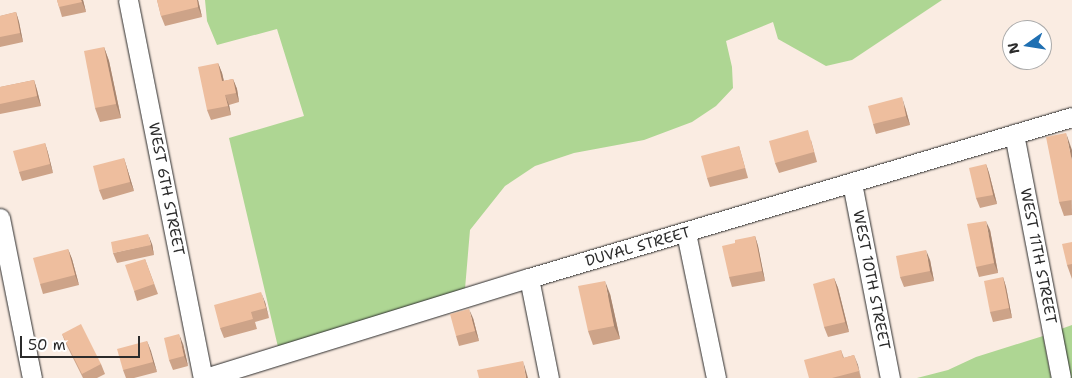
<!DOCTYPE html>
<style>
body{margin:0}
#map{position:relative;width:1072px;height:378px;overflow:hidden;background:#faece2;font-family:"Shantell Sans",sans-serif}
div>[style]{position:absolute}
[style*='--x']{left:calc(var(--x)*1px);top:calc(var(--y)*1px);width:calc(var(--w)*1px);rotate:calc(var(--a)*1deg)}
.green>*{inset:0;background:#aed693}
.roads{filter:drop-shadow(0 0 1px #2b2b2b) drop-shadow(0 0 1px #2b2b2b)}
.minor>*{height:19px;margin:-9.5px;padding:0 9.5px;transform-origin:9.5px;border-radius:9.5px;background:#fff}
.wall>*{inset:0;background:#cda388}
.shaded-wall>*{inset:0;background:#a7856f}
.building>*{inset:0;background:#eebe9e}
span{translate:-50% -50%;white-space:nowrap;text-align:center;line-height:1.15;-webkit-text-stroke:4px #fff;paint-order:stroke}
.street-label{font-size:15px;color:#2b2b2b}
.north{position:absolute;left:1002px;top:20px;width:50px;height:50px;box-sizing:border-box;background:#fff;border:1px solid #aaa;border-radius:50%;rotate:257deg;font-size:14px;font-weight:700;line-height:20px;text-align:center;color:#2b2b2b}
.north::after{content:'';display:block;margin:auto;width:18px;height:22px;background:#1f6fb2;clip-path:polygon(50% 0,100% 100%,50% 72%,0 100%)}
.scale{position:absolute;left:20px;top:336px;width:120px;height:22px;box-sizing:border-box;border:2px solid #2b2b2b;border-top:0;padding-left:6px;font-size:15px;line-height:18px;white-space:nowrap;color:#2b2b2b;-webkit-text-stroke:4px #fff;paint-order:stroke}
</style>
<div id="map">
<div class="green">
<div style="clip-path:polygon(205px 0,942px 0,852px 60px,826px 66px,778px 39px,773px 22px,726px 41px,732px 67px,733px 88px,716px 106px,692px 122px,644px 140px,574px 153px,535px 166px,505px 186px,470px 230px,465px 289px,278px 347px,229px 138px,304px 116px,277px 29px,217px 45px,207px 21px)"></div>
<div style="clip-path:polygon(1072px 325px,1072px 378px,1070px 378px,1061px 329px)"></div>
<div style="clip-path:polygon(1043px 336px,1051px 378px,917px 378px,948px 370px,976px 357px)"></div>
</div>
<div class="roads">
<div class="minor">
<div style="--x:128;--y:0;--w:385;--a:78.8"></div>
<div style="--x:1014;--y:134;--w:248;--a:79.1"></div>
<div style="--x:852;--y:183;--w:199;--a:79"></div>
<div style="--x:0;--y:218;--w:163;--a:78.7"></div>
<div style="--x:686;--y:233;--w:148;--a:78.3"></div>
<div style="--x:529;--y:278;--w:102;--a:78.7"></div>
<div style="--x:205;--y:378;--w:339;--a:-17.2"></div>
<div style="--x:529;--y:278;--w:566;--a:-16.52"></div>
</div>
</div>
<div class="wall">
<div style="clip-path:polygon(57px 0,83px 0,86px 12px,62px 17px)"></div>
<div style="clip-path:polygon(157px 0,198px 0,202px 17px,165px 26px,161px 16px)"></div>
<div style="clip-path:polygon(16px 12px,19px 22px,23px 42px,0 47px,0 16px)"></div>
<div style="clip-path:polygon(104px 47px,109px 61px,121px 118px,100px 122px,95px 108px)"></div>
<div style="clip-path:polygon(218px 63px,222px 73px,224px 81px,233px 79px,237px 89px,239px 102px,229px 105px,231px 115px,211px 120px,207px 110px)"></div>
<div style="clip-path:polygon(34px 80px,37px 90px,41px 106px,0 114px,0 87px)"></div>
<div style="clip-path:polygon(905px 107px,910px 125px,876px 134px,873px 124px)"></div>
<div style="clip-path:polygon(811px 140px,817px 162px,779px 173px,775px 163px)"></div>
<div style="clip-path:polygon(45px 143px,48px 153px,53px 173px,22px 181px,19px 172px)"></div>
<div style="clip-path:polygon(739px 146px,748px 178px,710px 187px,707px 178px)"></div>
<div style="clip-path:polygon(1071px 147px,1072px 215px,1064px 216px,1059px 202px)"></div>
<div style="clip-path:polygon(124px 158px,127px 168px,134px 191px,103px 200px,99px 190px)"></div>
<div style="clip-path:polygon(986px 164px,989px 173px,997px 204px,980px 208px,976px 198px)"></div>
<div style="clip-path:polygon(990px 230px,998px 273px,979px 277px,976px 267px)"></div>
<div style="clip-path:polygon(755px 236px,758px 246px,765px 281px,732px 287px,729px 277px,735px 243px)"></div>
<div style="clip-path:polygon(1072px 242px,1072px 279px,1067px 265px)"></div>
<div style="clip-path:polygon(152px 244px,154px 255px,117px 263px,113px 253px)"></div>
<div style="clip-path:polygon(68px 249px,72px 259px,79px 285px,43px 294px,40px 284px)"></div>
<div style="clip-path:polygon(145px 259px,158px 294px,137px 301px,134px 291px)"></div>
<div style="clip-path:polygon(930px 260px,934px 281px,904px 287px,900px 277px)"></div>
<div style="clip-path:polygon(1003px 277px,1006px 287px,1012px 318px,993px 322px,990px 312px)"></div>
<div style="clip-path:polygon(834px 278px,838px 288px,849px 332px,828px 337px,824px 327px)"></div>
<div style="clip-path:polygon(610px 294px,620px 339px,593px 345px,588px 331px)"></div>
<div style="clip-path:polygon(265px 302px,269px 318px,255px 322px,257px 329px,224px 338px,220px 328px)"></div>
<div style="clip-path:polygon(473px 318px,479px 341px,459px 346px,456px 336px)"></div>
<div style="clip-path:polygon(62px 334px,101px 364px,105px 374px,97px 378px,83px 378px,66px 344px)"></div>
<div style="clip-path:polygon(147px 341px,157px 372px,134px 378px,126px 378px,123px 370px)"></div>
<div style="clip-path:polygon(183px 344px,188px 366px,173px 370px,169px 360px)"></div>
<div style="clip-path:polygon(841px 350px,844px 358px,854px 355px,861px 378px,809px 378px)"></div>
</div>
<div class="shaded-wall">
<div style="clip-path:polygon(81px 0,83px 0,86px 12px,82px 2px)"></div>
<div style="clip-path:polygon(197px 0,198px 0,202px 17px,198px 7px)"></div>
<div style="clip-path:polygon(16px 12px,19px 22px,23px 42px,20px 33px)"></div>
<div style="clip-path:polygon(104px 47px,109px 61px,121px 118px,116px 104px)"></div>
<div style="clip-path:polygon(218px 63px,222px 73px,226px 91px,222px 81px)"></div>
<div style="clip-path:polygon(233px 79px,237px 89px,239px 102px,236px 93px)"></div>
<div style="clip-path:polygon(34px 80px,37px 90px,41px 106px,37px 96px)"></div>
<div style="clip-path:polygon(225px 95px,229px 105px,231px 115px,228px 106px)"></div>
<div style="clip-path:polygon(902px 97px,905px 107px,910px 125px,906px 116px)"></div>
<div style="clip-path:polygon(1066px 133px,1072px 150px,1072px 161px)"></div>
<div style="clip-path:polygon(45px 143px,48px 153px,53px 173px,50px 164px)"></div>
<div style="clip-path:polygon(124px 158px,127px 168px,134px 191px,130px 182px)"></div>
<div style="clip-path:polygon(986px 164px,989px 173px,997px 204px,993px 195px)"></div>
<div style="clip-path:polygon(986px 221px,990px 230px,998px 273px,994px 263px)"></div>
<div style="clip-path:polygon(148px 234px,152px 244px,154px 255px,151px 245px)"></div>
<div style="clip-path:polygon(755px 236px,758px 246px,765px 281px,762px 271px)"></div>
<div style="clip-path:polygon(68px 249px,72px 259px,79px 285px,75px 275px)"></div>
<div style="clip-path:polygon(926px 250px,930px 260px,934px 281px,930px 271px)"></div>
<div style="clip-path:polygon(1003px 277px,1006px 287px,1012px 318px,1009px 308px)"></div>
<div style="clip-path:polygon(834px 278px,838px 288px,849px 332px,845px 322px)"></div>
<div style="clip-path:polygon(605px 281px,610px 294px,620px 339px,614px 326px)"></div>
<div style="clip-path:polygon(261px 292px,265px 302px,269px 318px,266px 308px)"></div>
<div style="clip-path:polygon(469px 309px,473px 318px,479px 341px,475px 331px)"></div>
<div style="clip-path:polygon(179px 334px,183px 344px,188px 366px,184px 356px)"></div>
<div style="clip-path:polygon(147px 341px,151px 351px,157px 372px,153px 362px)"></div>
<div style="clip-path:polygon(854px 355px,858px 365px,861px 378px,859px 371px)"></div>
<div style="clip-path:polygon(523px 361px,526px 371px,528px 378px,526px 378px)"></div>
</div>
<div class="building">
<div style="clip-path:polygon(57px 0,81px 0,82px 2px,59px 7px)"></div>
<div style="clip-path:polygon(157px 0,197px 0,198px 7px,161px 16px)"></div>
<div style="clip-path:polygon(16px 12px,20px 33px,0 37px,0 16px)"></div>
<div style="clip-path:polygon(104px 47px,116px 104px,95px 108px,84px 51px)"></div>
<div style="clip-path:polygon(218px 63px,222px 81px,233px 79px,236px 93px,225px 95px,228px 106px,207px 110px,198px 67px)"></div>
<div style="clip-path:polygon(34px 80px,37px 96px,0 104px,0 87px)"></div>
<div style="clip-path:polygon(902px 97px,906px 116px,873px 124px,868px 106px)"></div>
<div style="clip-path:polygon(808px 130px,814px 152px,775px 163px,769px 141px)"></div>
<div style="clip-path:polygon(1066px 133px,1072px 161px,1072px 200px,1059px 202px,1046px 137px)"></div>
<div style="clip-path:polygon(45px 143px,50px 164px,19px 172px,13px 151px)"></div>
<div style="clip-path:polygon(739px 146px,745px 168px,707px 178px,701px 156px)"></div>
<div style="clip-path:polygon(124px 158px,130px 182px,99px 190px,93px 166px)"></div>
<div style="clip-path:polygon(986px 164px,993px 195px,976px 198px,969px 168px)"></div>
<div style="clip-path:polygon(986px 221px,994px 263px,976px 267px,967px 224px)"></div>
<div style="clip-path:polygon(148px 234px,151px 245px,113px 253px,111px 242px)"></div>
<div style="clip-path:polygon(755px 236px,762px 271px,729px 277px,722px 246px,735px 243px,735px 240px)"></div>
<div style="clip-path:polygon(1072px 242px,1072px 264px,1067px 265px,1062px 244px)"></div>
<div style="clip-path:polygon(68px 249px,75px 275px,40px 284px,33px 258px)"></div>
<div style="clip-path:polygon(926px 250px,930px 271px,900px 277px,896px 256px)"></div>
<div style="clip-path:polygon(145px 259px,154px 284px,134px 291px,125px 265px)"></div>
<div style="clip-path:polygon(1003px 277px,1009px 308px,990px 312px,984px 281px)"></div>
<div style="clip-path:polygon(834px 278px,845px 322px,824px 327px,813px 284px)"></div>
<div style="clip-path:polygon(605px 281px,614px 326px,588px 331px,578px 286px)"></div>
<div style="clip-path:polygon(261px 292px,266px 308px,251px 312px,253px 319px,220px 328px,214px 305px)"></div>
<div style="clip-path:polygon(469px 309px,475px 331px,456px 336px,450px 314px)"></div>
<div style="clip-path:polygon(81px 324px,101px 364px,82px 374px,62px 334px)"></div>
<div style="clip-path:polygon(179px 334px,184px 356px,169px 360px,164px 338px)"></div>
<div style="clip-path:polygon(147px 341px,153px 362px,123px 370px,117px 349px)"></div>
<div style="clip-path:polygon(841px 350px,843px 358px,854px 355px,859px 371px,832px 378px,809px 378px,804px 360px)"></div>
<div style="clip-path:polygon(523px 361px,526px 378px,479px 378px,477px 370px)"></div>
</div>
<div class="street-label">
<span style="left:166px;top:189px;rotate:79deg">WEST 6TH STREET</span>
<span style="left:638px;top:247px;rotate:-16deg">DUVAL STREET</span>
<span style="left:1038px;top:256px;rotate:79deg">WEST 11TH STREET</span>
<span style="left:871px;top:280px;rotate:79deg">WEST 10TH STREET</span>
</div>
<div class="north">N</div>
<div class="scale">50 m</div>
</div>
